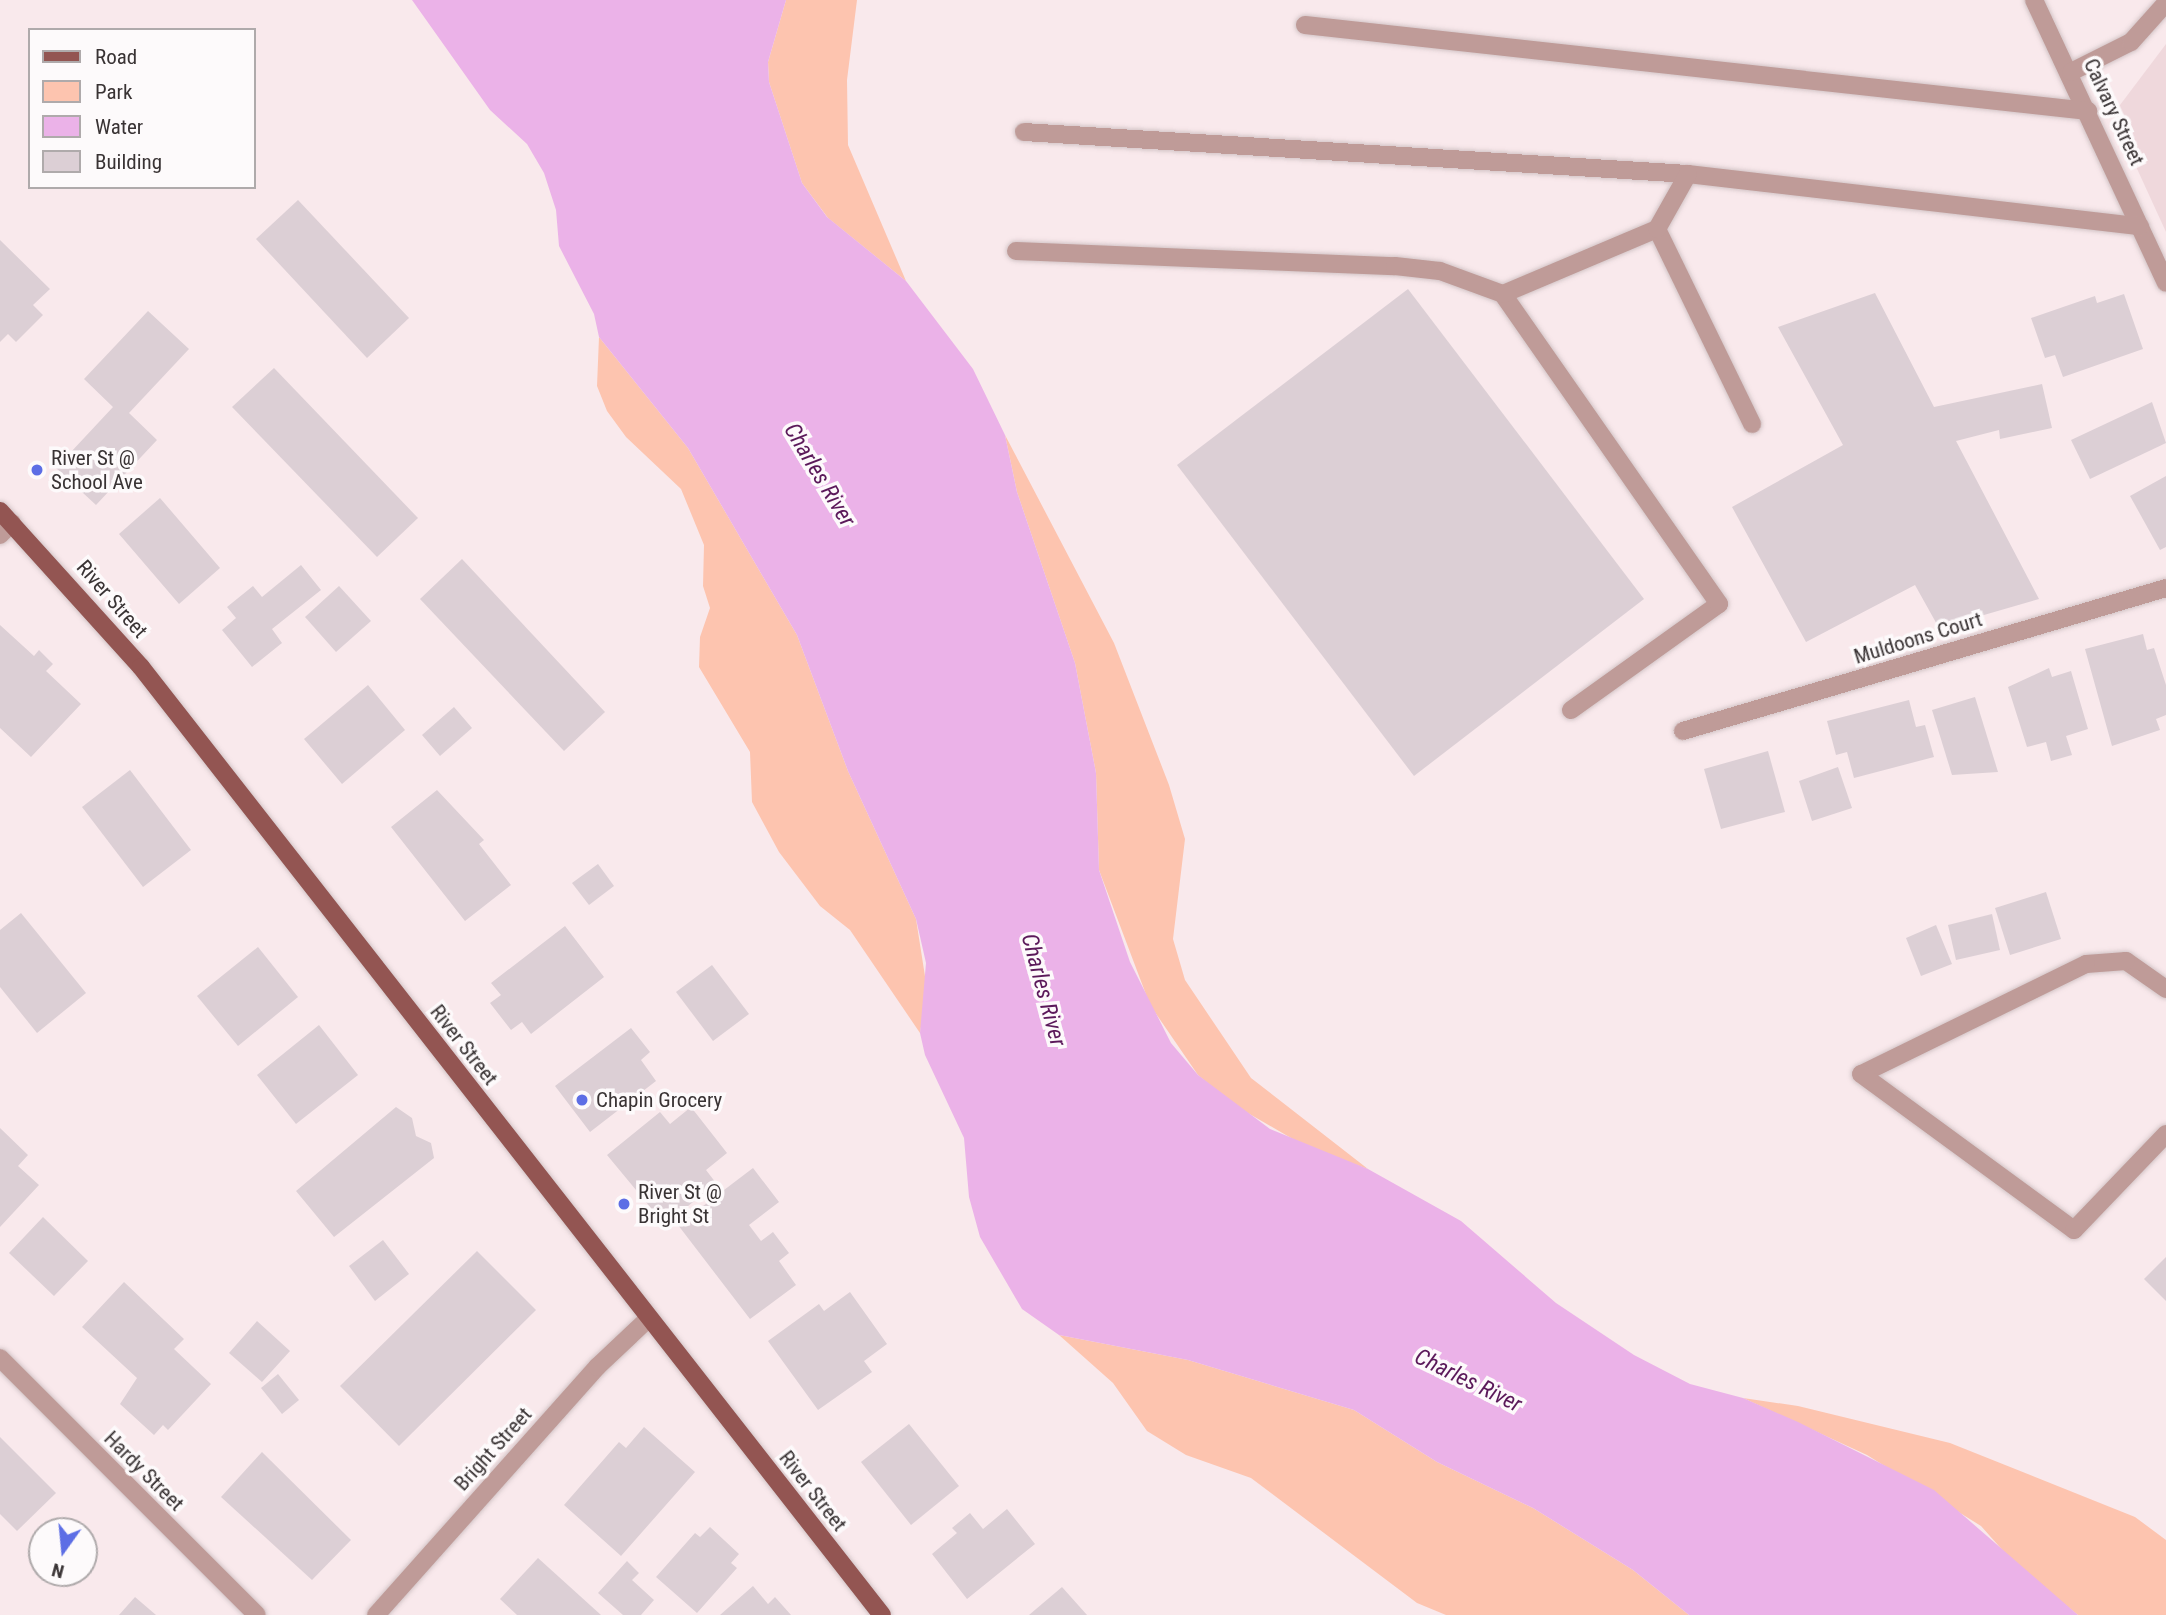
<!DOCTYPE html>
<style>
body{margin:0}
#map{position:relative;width:2166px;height:1615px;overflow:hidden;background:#f9e9ec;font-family:"Roboto Condensed",sans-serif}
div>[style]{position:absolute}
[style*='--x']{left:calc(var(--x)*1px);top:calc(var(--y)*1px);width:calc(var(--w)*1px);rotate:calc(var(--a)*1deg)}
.built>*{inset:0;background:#efd8dc}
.green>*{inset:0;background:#fdc4af}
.water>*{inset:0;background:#ebb2e8}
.building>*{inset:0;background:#dccfd5}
.roads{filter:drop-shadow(0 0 2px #d3c5c7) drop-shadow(0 0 2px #d3c5c7)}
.minor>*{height:18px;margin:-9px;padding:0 9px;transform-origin:9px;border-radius:9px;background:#bf9b98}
.major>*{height:18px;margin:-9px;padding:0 9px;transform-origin:9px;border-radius:9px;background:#935552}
.dots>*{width:19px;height:19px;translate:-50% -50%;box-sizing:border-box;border:4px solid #fdfafb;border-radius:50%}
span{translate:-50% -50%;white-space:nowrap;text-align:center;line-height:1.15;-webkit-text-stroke:7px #fdfafb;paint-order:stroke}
.street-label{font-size:21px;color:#393334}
.poi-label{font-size:21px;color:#393334}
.left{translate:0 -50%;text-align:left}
.water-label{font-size:23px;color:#5b195a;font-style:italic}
.legend{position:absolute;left:28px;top:28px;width:228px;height:161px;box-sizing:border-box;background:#fdfafb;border:2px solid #afaaab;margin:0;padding:9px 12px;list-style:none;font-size:21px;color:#393334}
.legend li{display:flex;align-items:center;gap:14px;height:35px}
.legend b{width:35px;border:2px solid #afaaab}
.north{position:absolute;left:28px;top:1517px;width:70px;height:70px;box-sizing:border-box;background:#fdfafb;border:2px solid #afaaab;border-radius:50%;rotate:195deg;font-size:19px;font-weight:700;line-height:28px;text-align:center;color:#393334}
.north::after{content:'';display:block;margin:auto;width:24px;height:32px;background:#5d6ee5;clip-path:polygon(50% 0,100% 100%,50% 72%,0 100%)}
</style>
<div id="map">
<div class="built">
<div style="clip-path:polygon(2166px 44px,2166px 232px,2117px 125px,2117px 109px)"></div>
</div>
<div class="green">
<div style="clip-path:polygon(786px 0,857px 0,847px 80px,848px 145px,906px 281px,828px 218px,802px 183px,769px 82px,768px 62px)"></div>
<div style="clip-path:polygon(599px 337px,688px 448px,797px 635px,848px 771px,916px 919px,927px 989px,920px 1033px,850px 930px,820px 906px,779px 852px,752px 802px,750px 752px,699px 667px,700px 637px,710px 608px,703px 586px,704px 545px,681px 489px,626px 437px,607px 411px,597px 386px)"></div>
<div style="clip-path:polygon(1005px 435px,1114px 643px,1169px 785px,1185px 839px,1173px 939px,1185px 980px,1251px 1078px,1368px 1169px,1310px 1149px,1234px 1105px,1198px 1075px,1150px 1005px,1099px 870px,1096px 773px,1075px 663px,1017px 492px)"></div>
<div style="clip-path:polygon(1059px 1335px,1188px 1360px,1354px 1410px,1437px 1462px,1533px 1508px,1633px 1570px,1689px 1615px,1446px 1615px,1417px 1603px,1251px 1478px,1186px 1455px,1147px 1431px,1113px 1383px)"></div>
<div style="clip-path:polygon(1743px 1398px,1798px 1406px,1950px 1443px,2135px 1517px,2166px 1540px,2166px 1615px,2078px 1615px,2014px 1563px,1981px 1526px,1867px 1455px)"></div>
</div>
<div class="water">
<div style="clip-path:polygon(412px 0,786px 0,768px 62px,769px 82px,802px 183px,827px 217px,906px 281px,973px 369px,1005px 435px,1017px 492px,1075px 663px,1096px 773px,1099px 870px,1130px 962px,1171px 1043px,1198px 1075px,1270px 1129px,1368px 1169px,1461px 1221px,1556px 1303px,1634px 1355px,1690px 1384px,1743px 1398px,1798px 1422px,1934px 1490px,2078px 1615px,1689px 1615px,1633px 1570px,1533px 1508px,1437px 1462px,1354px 1410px,1188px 1360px,1059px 1335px,1022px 1309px,980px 1237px,969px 1197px,964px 1138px,925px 1055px,920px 1033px,926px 963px,916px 919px,848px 771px,797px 635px,688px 448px,599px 337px,594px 314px,559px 246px,556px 210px,544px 173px,527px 144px,490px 110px)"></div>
</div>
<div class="building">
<div style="clip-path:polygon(298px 200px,409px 318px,367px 358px,256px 239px)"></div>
<div style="clip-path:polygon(0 240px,50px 289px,33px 305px,43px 315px,16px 342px,8px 334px,0 342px)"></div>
<div style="clip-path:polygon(1408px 289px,1644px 599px,1414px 776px,1177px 465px)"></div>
<div style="clip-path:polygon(1875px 293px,1934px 407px,2042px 384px,2052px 428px,2000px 439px,1999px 430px,1956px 441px,2039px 599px,1939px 628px,1915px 585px,1806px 642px,1732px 507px,1843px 445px,1778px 327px)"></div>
<div style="clip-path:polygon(2124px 294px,2143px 349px,2063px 377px,2055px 355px,2045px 358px,2031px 318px,2095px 296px,2097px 303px)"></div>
<div style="clip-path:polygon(148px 311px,189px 349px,129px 413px,157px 440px,96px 505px,56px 468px,113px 407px,84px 379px)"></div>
<div style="clip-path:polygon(274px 368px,418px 518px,377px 557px,232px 407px)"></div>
<div style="clip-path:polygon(2152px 402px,2166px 443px,2090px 479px,2071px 440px)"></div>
<div style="clip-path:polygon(2166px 476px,2166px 547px,2160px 550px,2130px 496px)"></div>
<div style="clip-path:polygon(160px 498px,220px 568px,179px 604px,119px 534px)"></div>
<div style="clip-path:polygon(462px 559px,605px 712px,564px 751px,420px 599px)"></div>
<div style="clip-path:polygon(301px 565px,321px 590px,272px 629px,282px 643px,252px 667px,222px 630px,236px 618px,227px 607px,253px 586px,262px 597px)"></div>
<div style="clip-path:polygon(339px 586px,371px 621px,336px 652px,305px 617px)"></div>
<div style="clip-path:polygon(0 625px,34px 656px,39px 650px,53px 664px,46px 671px,81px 704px,31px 757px,0 728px)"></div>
<div style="clip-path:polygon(2143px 634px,2147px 650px,2154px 648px,2166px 685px,2166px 715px,2156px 719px,2160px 730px,2112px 746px,2085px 649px)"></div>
<div style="clip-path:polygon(2049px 668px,2052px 677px,2071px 671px,2088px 729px,2066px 736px,2072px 755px,2051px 761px,2046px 742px,2027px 747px,2008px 687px)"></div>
<div style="clip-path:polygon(368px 685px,405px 730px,342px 784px,304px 739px)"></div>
<div style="clip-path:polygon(1975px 697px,1998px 772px,1952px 775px,1932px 710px)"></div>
<div style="clip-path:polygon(1909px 700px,1916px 727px,1925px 725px,1934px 757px,1854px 778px,1847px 752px,1836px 755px,1827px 721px)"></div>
<div style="clip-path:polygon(454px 707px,472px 728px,440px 756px,422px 735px)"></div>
<div style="clip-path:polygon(1768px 751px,1785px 812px,1721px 829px,1704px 769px)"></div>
<div style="clip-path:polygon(1838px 767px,1852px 808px,1812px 821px,1799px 781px)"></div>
<div style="clip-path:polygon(130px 770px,191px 850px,143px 887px,82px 807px)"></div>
<div style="clip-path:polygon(437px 790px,484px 840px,479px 844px,511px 885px,465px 921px,391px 827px)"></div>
<div style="clip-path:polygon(598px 864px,614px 886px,589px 905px,572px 883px)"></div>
<div style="clip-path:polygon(2046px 892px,2061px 939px,2010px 955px,1995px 908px)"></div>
<div style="clip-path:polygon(21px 913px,86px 993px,37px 1033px,0 987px,0 930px)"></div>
<div style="clip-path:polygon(1992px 914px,2000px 950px,1956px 960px,1948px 925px)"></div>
<div style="clip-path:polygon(1936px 925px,1952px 964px,1921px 976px,1906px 938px)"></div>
<div style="clip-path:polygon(565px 926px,604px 977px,531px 1034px,522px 1022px,511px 1030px,490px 1003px,501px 995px,491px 983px)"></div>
<div style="clip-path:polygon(258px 947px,298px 997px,238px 1046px,197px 996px)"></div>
<div style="clip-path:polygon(712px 965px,749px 1014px,713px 1041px,676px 992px)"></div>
<div style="clip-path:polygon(319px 1025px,358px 1075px,296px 1124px,257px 1075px)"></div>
<div style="clip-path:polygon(631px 1028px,650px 1052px,641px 1060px,656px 1081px,590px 1132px,555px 1086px)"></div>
<div style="clip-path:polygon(396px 1107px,412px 1118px,416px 1136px,431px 1143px,434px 1158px,334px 1237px,296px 1191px)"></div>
<div style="clip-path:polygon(691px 1107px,727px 1153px,706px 1170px,716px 1183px,665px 1225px,607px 1155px,660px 1112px,670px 1124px)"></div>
<div style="clip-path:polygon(0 1128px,28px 1155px,18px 1166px,39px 1185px,0 1227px)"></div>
<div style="clip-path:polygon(753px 1168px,779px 1202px,749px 1225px,761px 1241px,773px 1232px,789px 1253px,779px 1261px,796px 1285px,750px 1319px,678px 1225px)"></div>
<div style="clip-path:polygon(43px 1217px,88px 1261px,54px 1296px,9px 1253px)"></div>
<div style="clip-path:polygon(383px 1240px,409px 1274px,375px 1301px,349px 1266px)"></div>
<div style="clip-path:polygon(477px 1251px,536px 1310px,399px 1446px,340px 1386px)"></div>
<div style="clip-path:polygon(2166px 1257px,2166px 1301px,2144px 1279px)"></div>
<div style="clip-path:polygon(124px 1282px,184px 1339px,174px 1349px,211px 1384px,168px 1430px,163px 1425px,154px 1435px,120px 1404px,137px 1378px,82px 1327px)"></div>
<div style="clip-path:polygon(850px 1292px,887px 1344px,864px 1361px,872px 1372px,818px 1410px,768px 1341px,819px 1304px,824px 1311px)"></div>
<div style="clip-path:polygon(257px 1321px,290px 1351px,262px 1382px,229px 1353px)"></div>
<div style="clip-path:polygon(278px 1374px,299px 1400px,282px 1414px,261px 1388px)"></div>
<div style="clip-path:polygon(909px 1424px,959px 1486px,911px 1525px,861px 1462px)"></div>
<div style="clip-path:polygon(644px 1427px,695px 1472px,621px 1556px,564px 1505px,619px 1442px,626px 1448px)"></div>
<div style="clip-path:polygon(0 1437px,56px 1493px,17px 1531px,0 1514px)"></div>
<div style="clip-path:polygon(262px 1452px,351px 1540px,312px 1580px,221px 1497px)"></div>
<div style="clip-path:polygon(1007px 1509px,1035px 1544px,967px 1599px,932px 1554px,957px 1533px,952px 1528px,970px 1513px,983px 1529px)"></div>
<div style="clip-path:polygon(710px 1527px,739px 1554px,731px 1563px,737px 1568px,697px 1613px,656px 1577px,695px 1533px,700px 1537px)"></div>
<div style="clip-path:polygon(538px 1558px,601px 1615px,517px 1615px,500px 1599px)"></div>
<div style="clip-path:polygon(627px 1561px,639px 1573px,632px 1580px,654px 1600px,641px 1615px,623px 1615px,598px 1593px)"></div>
<div style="clip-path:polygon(753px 1586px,768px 1604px,775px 1597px,791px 1615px,720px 1615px)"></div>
<div style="clip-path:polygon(1062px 1587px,1087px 1615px,1029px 1615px)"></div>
<div style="clip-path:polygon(135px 1597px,156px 1615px,119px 1615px)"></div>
</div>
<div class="roads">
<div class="minor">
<div style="--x:2034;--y:0;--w:312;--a:65"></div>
<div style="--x:1305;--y:25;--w:788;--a:6.27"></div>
<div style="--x:2071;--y:72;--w:67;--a:-26.6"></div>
<div style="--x:2131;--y:42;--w:52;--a:-48.1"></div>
<div style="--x:1024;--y:132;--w:665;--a:3.62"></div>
<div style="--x:1688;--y:174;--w:455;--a:6.6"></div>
<div style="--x:1657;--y:229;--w:217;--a:64"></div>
<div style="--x:1016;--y:251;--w:379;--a:2.3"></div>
<div style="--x:1395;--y:266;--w:45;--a:6.3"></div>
<div style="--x:1440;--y:271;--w:67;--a:20.1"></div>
<div style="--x:0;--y:535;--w:17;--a:-45"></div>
<div style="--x:1571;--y:710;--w:182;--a:-35.6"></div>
<div style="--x:1719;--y:604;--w:378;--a:-124.9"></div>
<div style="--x:1503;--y:294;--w:167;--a:-22.9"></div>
<div style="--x:1657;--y:229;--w:63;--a:-60.6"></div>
<div style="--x:1683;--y:731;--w:504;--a:-16.49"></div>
<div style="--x:2166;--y:989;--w:49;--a:-145"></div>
<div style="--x:2126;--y:961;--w:40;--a:175.7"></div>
<div style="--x:2086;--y:964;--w:250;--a:153.9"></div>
<div style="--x:1861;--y:1074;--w:264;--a:36.2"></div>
<div style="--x:2074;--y:1230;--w:133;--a:-46.2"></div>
<div style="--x:0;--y:1358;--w:363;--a:45"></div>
<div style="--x:376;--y:1615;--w:332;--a:-48.3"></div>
<div style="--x:597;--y:1367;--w:70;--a:-43.3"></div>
</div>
<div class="major">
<div style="--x:0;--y:511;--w:210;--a:47.9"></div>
<div style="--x:141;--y:667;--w:1203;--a:51.99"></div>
</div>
</div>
<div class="dots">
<div style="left:37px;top:470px;background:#5d6ee5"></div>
<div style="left:582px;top:1100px;background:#5d6ee5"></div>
<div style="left:624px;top:1204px;background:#5d6ee5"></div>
</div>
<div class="street-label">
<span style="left:2114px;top:112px;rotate:65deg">Calvary Street</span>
<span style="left:112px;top:599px;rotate:49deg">River Street</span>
<span style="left:1918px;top:638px;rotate:-17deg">Muldoons Court</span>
<span style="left:464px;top:1045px;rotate:52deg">River Street</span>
<span style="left:493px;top:1449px;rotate:-48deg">Bright Street</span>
<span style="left:144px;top:1471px;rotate:45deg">Hardy Street</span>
<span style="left:813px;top:1491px;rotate:52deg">River Street</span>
</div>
<div class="poi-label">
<span class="left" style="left:51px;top:470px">River St @<br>School Ave</span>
<span class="left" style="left:596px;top:1100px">Chapin Grocery</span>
<span class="left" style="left:638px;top:1204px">River St @<br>Bright St</span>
</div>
<div class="water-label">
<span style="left:819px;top:475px;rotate:59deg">Charles River</span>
<span style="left:1043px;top:990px;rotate:75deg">Charles River</span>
<span style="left:1468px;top:1381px;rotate:26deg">Charles River</span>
</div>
<ul class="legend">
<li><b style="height:9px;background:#935552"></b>Road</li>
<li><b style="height:19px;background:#fdc4af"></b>Park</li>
<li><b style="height:19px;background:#ebb2e8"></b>Water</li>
<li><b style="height:19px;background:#dccfd5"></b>Building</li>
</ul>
<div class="north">N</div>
</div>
